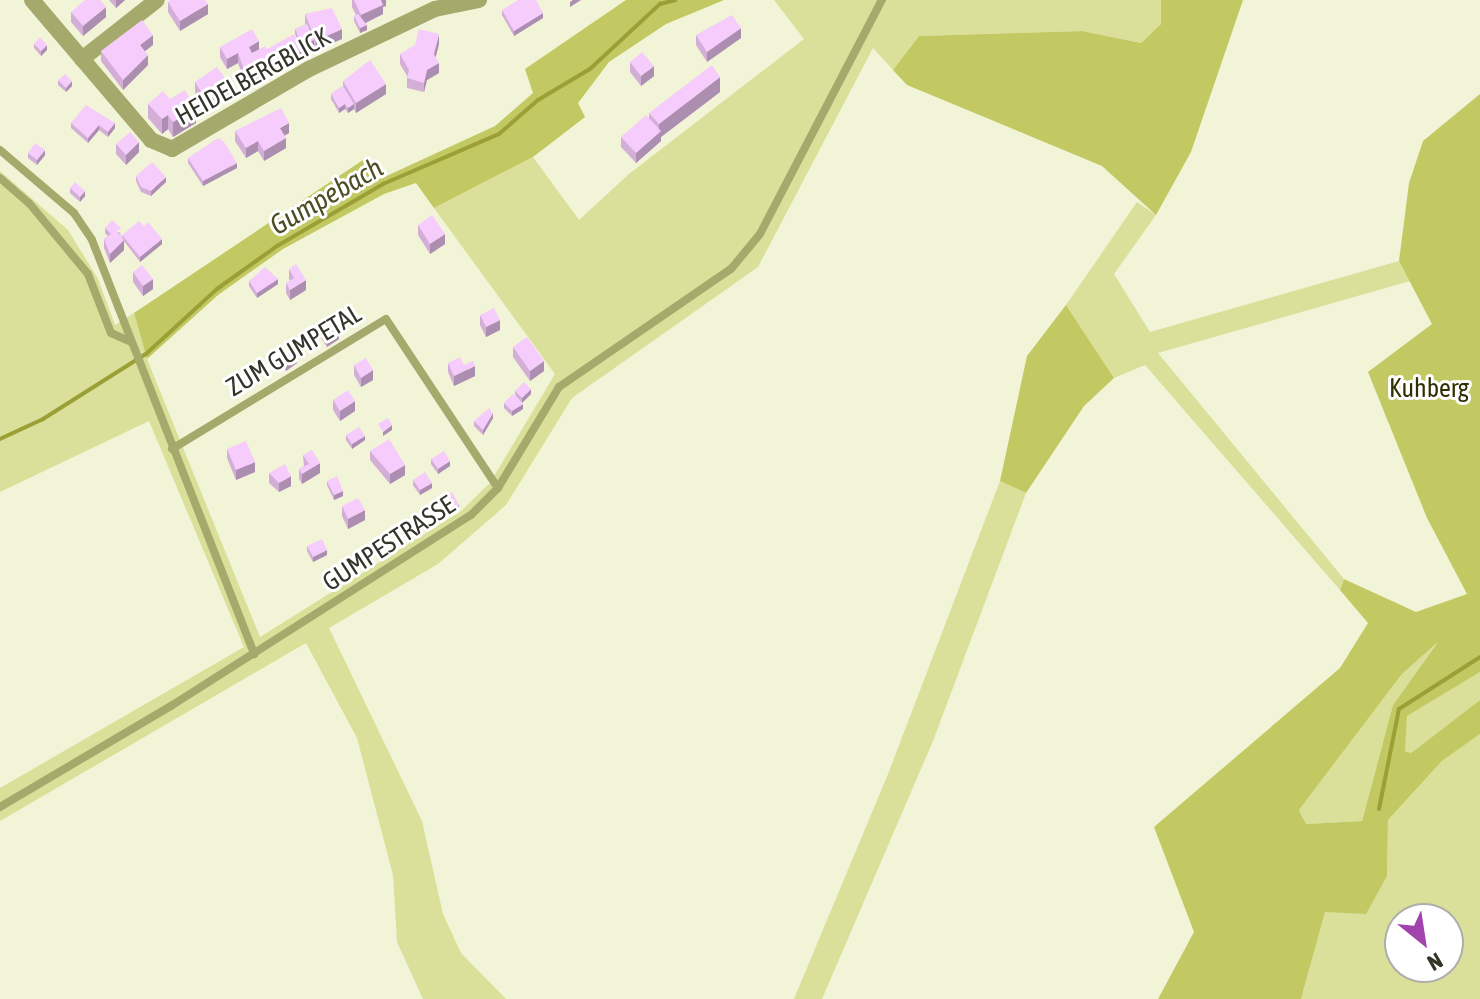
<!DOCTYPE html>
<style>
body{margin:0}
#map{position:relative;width:1480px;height:999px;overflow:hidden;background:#f1f4d6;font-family:"Asap Condensed",sans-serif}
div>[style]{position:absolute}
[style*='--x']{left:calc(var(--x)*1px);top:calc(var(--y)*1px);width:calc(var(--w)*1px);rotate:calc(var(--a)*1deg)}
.green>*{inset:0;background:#dae099}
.forest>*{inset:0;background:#c3c962}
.stream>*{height:4px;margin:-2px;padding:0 2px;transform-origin:2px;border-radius:2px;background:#9ba036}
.service>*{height:8px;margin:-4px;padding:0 4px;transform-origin:4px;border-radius:4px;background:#a5a96b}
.minor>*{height:16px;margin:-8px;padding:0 8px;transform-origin:8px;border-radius:8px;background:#a5a96b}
.wall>*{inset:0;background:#d3afd8}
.shaded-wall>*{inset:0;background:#ac8fb0}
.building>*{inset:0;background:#f5ccfb}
span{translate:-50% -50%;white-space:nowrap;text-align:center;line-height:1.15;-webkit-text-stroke:6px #fff;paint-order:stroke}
.street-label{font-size:26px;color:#34352a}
.park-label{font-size:26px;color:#2f3103}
.water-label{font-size:28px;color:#4c4f24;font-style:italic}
.north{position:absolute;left:1384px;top:903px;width:80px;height:80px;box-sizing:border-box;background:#fff;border:2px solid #aeaeaa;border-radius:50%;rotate:150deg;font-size:22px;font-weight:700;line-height:32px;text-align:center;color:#34352a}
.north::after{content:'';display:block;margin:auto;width:28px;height:36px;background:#a144ae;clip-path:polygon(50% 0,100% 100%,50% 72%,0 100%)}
</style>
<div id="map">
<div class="green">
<div style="clip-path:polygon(774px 0,1161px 0,1161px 24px,1141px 43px,1082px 31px,919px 36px,893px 70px,873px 48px,758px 267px,572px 398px,506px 505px,438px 564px,329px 628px,422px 821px,443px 914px,461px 953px,506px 999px,423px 999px,397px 942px,393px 875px,357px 738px,306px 643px,0 821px,0 788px,244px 647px,149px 421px,0 492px,0 171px,68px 230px,98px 279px,115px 325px,134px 313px,147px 359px,260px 637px,461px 511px,490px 483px,555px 374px,434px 208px,533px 157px,579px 220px,629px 174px,804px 39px)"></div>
<div style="clip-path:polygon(1137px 202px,1156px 215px,1114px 274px,1150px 332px,1399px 261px,1410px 281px,1158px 353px,1344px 579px,1340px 590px,1145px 365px,1114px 378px,1066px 305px)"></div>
<div style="clip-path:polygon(1000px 481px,1026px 493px,933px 741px,822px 999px,794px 999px,888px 774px)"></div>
<div style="clip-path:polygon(1438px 642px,1393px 705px,1362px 821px,1306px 824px,1299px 810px,1402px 674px)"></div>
<div style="clip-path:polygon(1480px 672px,1480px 700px,1411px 753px,1405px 751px,1406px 716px)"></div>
<div style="clip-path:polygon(evenodd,1480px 734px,1480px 999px,1301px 999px,1325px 911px,1387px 876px,1388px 820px,1442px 761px,1480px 734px,1400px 919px,1448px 919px,1448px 967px,1400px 967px,1400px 919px)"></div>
</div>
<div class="forest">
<div style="clip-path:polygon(626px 0,724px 0,666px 24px,609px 62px,578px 103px,585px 117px,533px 157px,434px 208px,416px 183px,384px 194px,283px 249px,218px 295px,147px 359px,134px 313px,366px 158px,380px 179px,495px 126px,533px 93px,525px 69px)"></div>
<div style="clip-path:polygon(1161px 0,1243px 0,1191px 152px,1156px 215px,1102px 166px,907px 85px,893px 70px,919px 36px,1082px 31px,1141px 43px,1161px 24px)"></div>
<div style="clip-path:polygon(evenodd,1480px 94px,1480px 672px,1407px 716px,1405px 751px,1411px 753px,1480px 700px,1480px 734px,1442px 761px,1388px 820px,1387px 876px,1366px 914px,1325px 912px,1301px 999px,1158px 999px,1194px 932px,1154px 827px,1340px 668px,1368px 623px,1340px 590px,1344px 579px,1416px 612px,1467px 594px,1427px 518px,1368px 372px,1432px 324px,1399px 261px,1409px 183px,1423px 141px,1480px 94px,1438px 642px,1393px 705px,1362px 821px,1306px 824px,1299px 810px,1402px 674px,1438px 642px)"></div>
<div style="clip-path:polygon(1066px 305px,1114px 378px,1084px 406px,1026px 493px,1000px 481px,1027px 356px)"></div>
</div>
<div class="stream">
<div style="--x:0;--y:439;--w:47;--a:-24.9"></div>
<div style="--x:43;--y:419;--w:122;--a:-32.3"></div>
<div style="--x:146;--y:354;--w:96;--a:-42.5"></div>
<div style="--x:217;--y:289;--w:74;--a:-35.6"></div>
<div style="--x:277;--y:246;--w:123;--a:-30.3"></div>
<div style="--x:383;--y:184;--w:126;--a:-23.3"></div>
<div style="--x:499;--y:134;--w:52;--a:-41.1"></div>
<div style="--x:538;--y:100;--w:61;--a:-30.8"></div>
<div style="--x:590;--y:69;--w:96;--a:-42.9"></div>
<div style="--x:660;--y:4;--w:16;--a:-14"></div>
<div style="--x:1379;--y:809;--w:102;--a:-78.7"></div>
<div style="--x:1399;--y:709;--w:96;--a:-32.7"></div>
</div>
<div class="service">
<div style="--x:0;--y:150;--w:97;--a:40.4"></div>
<div style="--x:74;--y:213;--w:32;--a:56"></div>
<div style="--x:92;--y:240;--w:445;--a:68.6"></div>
<div style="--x:0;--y:178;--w:38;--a:41"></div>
<div style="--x:29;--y:203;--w:92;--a:50.3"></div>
<div style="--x:88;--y:274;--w:63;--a:68.7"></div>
<div style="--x:111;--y:333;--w:20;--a:24"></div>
<div style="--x:172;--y:449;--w:250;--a:-31.3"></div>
<div style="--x:386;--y:319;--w:203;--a:56.5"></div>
<div style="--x:0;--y:807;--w:199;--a:-30.6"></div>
<div style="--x:171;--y:706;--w:356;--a:-32.5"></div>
<div style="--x:471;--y:515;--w:38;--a:-45"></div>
<div style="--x:498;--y:488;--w:118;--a:-58.9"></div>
<div style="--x:559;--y:387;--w:209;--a:-34.5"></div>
<div style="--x:731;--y:269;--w:45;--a:-50.4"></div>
<div style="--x:760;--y:234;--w:264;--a:-62.5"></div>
</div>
<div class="minor">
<div style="--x:32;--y:0;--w:184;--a:49.6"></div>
<div style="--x:151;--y:140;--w:23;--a:23"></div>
<div style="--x:172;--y:149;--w:159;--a:-30.3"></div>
<div style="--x:309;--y:69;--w:140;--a:-25.5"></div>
<div style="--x:435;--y:9;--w:45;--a:-11.6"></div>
<div style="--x:82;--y:59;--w:95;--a:-38.2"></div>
</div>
<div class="wall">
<div style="clip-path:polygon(109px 0,125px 0,116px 8px)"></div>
<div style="clip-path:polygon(352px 0,386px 0,386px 6px,383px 7px,383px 14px,366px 23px,367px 30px,360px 33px,354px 21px,354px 16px,356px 15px,352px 7px)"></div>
<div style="clip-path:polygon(168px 2px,208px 14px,180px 31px,168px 12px)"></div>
<div style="clip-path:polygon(502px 10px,543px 18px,514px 36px,502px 15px)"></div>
<div style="clip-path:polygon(71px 12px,106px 17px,83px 36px,71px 22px)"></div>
<div style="clip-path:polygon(305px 14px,342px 39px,316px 50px,314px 45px,303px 50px,303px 55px,247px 87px,238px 63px,227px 69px,220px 57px,220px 47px,267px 49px,300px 45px,295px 34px,295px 29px,305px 25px)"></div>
<div style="clip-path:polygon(696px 35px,741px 38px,707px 62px,696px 45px)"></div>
<div style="clip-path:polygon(34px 44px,47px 50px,41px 56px,34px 48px)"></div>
<div style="clip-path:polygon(439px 44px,435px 57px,439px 73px,427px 80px,424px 92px,407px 88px,407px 76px,400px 64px,400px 54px)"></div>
<div style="clip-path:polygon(153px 45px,145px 51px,148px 65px,123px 90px,101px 61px,101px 51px)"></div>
<div style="clip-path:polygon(630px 62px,654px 76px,641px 86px,630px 72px)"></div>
<div style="clip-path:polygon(58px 80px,72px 86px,66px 92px,58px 85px)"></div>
<div style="clip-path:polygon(343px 81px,386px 94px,356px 113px,354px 109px,348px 113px,345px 109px,339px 113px,331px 99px,331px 94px,343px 86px)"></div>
<div style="clip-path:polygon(195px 82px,231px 97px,198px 116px,196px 114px,196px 123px,173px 137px,168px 129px,162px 134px,148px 118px,148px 104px,170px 99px,191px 100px,197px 96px,195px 92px)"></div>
<div style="clip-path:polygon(720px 92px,661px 137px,661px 141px,636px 163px,621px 147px,621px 137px,649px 118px,649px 113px)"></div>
<div style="clip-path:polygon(71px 123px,115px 123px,115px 128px,108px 137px,99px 130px,88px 143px,71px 128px)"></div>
<div style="clip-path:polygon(235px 131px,289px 133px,284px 136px,286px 148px,264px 161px,258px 151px,246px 158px,235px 141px)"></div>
<div style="clip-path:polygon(116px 144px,139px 152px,126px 165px,116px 154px)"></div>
<div style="clip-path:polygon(28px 153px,45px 155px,37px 165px,28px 158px)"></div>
<div style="clip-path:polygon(188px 158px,237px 168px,203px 186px,188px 163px)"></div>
<div style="clip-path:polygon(136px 176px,166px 182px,151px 196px,141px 192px,136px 181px)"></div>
<div style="clip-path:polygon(70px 188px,85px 196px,80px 202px,70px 193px)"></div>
<div style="clip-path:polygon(418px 225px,445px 244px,430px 254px,418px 235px)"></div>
<div style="clip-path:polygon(105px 228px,121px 233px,120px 234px,122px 238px,122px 235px,162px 244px,140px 262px,124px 241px,124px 250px,110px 263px,104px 248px,104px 239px,108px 236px,105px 233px)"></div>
<div style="clip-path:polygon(289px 269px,306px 290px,290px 300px,286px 293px,286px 283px,290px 281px,289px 279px)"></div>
<div style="clip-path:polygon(133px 272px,153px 289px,143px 296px,133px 282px)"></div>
<div style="clip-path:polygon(249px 281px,278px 284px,257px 298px,249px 286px)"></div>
<div style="clip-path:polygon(480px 315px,500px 330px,486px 337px,480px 325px)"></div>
<div style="clip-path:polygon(319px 325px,339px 339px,327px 347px,319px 335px)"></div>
<div style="clip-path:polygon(513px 347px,544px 371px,530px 381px,513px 357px)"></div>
<div style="clip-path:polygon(280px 358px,297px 363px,286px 371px,280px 363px)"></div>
<div style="clip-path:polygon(448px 363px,464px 365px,475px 376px,454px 386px,448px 372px)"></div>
<div style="clip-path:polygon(354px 365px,373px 380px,361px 387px,354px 375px)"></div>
<div style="clip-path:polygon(515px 391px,531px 394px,522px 403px,515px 395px)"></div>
<div style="clip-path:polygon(333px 400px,355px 411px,340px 421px,333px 410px)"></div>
<div style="clip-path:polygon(504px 403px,523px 409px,512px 416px,504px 408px)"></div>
<div style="clip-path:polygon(493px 418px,483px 435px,474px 426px,474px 421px)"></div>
<div style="clip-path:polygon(346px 435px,365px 440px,352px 449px,346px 440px)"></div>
<div style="clip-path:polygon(227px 449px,255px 472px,236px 480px,227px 458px)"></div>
<div style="clip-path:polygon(370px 451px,405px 475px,390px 484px,370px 460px)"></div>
<div style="clip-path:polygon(303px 455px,320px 473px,302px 484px,299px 479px,299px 469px,304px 466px)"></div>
<div style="clip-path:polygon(431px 459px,450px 466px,438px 474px,431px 464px)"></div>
<div style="clip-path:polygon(269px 473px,291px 486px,279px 492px,269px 483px)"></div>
<div style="clip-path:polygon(413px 480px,432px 488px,420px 495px,413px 485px)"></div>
<div style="clip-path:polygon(327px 481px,343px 496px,334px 500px,327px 485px)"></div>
<div style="clip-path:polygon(442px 498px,459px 510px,450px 515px,442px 503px)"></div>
<div style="clip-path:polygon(342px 506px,365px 520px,348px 529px,342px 516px)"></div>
<div style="clip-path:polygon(307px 546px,327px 555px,313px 562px,307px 551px)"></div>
</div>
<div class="shaded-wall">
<div style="clip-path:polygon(116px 0,125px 0,116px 8px)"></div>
<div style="clip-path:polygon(381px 0,386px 0,386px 6px,383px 7px,383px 14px,361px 25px,361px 15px)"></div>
<div style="clip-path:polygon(573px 0,581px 0,570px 7px,570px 2px)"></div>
<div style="clip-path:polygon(208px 4px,208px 14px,180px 31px,180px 21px)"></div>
<div style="clip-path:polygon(106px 7px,106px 17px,83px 36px,83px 26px)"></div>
<div style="clip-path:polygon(543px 13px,543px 18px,514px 36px,514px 31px)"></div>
<div style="clip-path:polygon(367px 25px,367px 30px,360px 33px,360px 28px)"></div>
<div style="clip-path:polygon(741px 28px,741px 38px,707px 62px,707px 52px)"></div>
<div style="clip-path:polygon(342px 29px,342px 39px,316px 50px,316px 41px)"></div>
<div style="clip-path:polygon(439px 34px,439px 44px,434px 64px,434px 54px)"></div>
<div style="clip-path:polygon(153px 35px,153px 45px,140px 55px,140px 45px)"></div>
<div style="clip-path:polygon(314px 40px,314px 45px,302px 50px,302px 45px)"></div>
<div style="clip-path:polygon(259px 41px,259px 51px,249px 57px,249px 47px)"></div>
<div style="clip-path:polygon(47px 45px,47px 50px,41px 56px,41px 51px)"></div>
<div style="clip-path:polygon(303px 50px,303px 55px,274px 72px,274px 67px)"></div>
<div style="clip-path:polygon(238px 53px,238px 63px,227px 69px,227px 59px)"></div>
<div style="clip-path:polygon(148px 55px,148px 65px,123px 90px,123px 80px)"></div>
<div style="clip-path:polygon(274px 62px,274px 72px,247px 87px,247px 78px)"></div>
<div style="clip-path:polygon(439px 63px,439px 73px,427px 80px,424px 92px,424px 83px,427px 70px)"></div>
<div style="clip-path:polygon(654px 66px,654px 76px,641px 86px,641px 76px)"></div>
<div style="clip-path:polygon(720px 77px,720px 92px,661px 137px,661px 141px,636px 163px,636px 153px,659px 133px,659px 124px)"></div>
<div style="clip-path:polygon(72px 81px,72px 86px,66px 92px,66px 88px)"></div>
<div style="clip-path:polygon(386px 84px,386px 94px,356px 113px,356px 103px)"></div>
<div style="clip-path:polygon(231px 87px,231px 97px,207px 111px,207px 101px)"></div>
<div style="clip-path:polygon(345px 104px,345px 109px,339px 113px,339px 108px)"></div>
<div style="clip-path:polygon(354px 104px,354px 109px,348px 113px,348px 108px)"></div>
<div style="clip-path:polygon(207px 105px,207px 110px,198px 116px,198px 111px)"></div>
<div style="clip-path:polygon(196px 109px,196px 123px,173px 137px,173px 122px)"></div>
<div style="clip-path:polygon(168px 115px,168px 129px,162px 134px,162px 119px)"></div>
<div style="clip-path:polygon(115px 123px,115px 128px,108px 137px,108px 132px)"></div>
<div style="clip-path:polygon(289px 123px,289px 133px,280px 138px,280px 128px)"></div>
<div style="clip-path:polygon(99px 125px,99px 130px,88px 143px,88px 138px)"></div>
<div style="clip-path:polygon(286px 138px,286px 148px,264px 161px,264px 151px)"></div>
<div style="clip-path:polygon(258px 141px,258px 151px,246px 158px,246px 148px)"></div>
<div style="clip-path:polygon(139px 142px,139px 152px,126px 165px,126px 155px)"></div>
<div style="clip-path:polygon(45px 150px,45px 155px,37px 165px,37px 160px)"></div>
<div style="clip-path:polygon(237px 163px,237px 168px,203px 186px,203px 181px)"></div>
<div style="clip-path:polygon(166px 177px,166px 182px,151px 196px,151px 191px)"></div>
<div style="clip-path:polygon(85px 191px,85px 196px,80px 202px,80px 197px)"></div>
<div style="clip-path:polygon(445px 234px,445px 244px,430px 254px,430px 244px)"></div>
<div style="clip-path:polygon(162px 239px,162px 244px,140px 262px,140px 257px)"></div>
<div style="clip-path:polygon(124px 240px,124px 250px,110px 263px,110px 254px)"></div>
<div style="clip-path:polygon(153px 279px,153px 289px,143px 296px,143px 286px)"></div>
<div style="clip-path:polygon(278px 279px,278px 284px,257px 298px,257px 293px)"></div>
<div style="clip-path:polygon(306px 280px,306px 290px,290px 300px,290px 290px)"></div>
<div style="clip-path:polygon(500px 320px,500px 330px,486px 337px,486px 327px)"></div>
<div style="clip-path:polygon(339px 330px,339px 339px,327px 347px,327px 337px)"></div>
<div style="clip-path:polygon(297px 358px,297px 363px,286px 371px,286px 366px)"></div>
<div style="clip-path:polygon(544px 361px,544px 371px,530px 381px,530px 371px)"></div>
<div style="clip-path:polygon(475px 366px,475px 376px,454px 386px,454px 376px)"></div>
<div style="clip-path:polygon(373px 370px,373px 380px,361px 387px,361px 378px)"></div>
<div style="clip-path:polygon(531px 389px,531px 394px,522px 403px,522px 398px)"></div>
<div style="clip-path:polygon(355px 401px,355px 411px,340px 421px,340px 411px)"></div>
<div style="clip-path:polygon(523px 404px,523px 409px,512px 416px,512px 411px)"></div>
<div style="clip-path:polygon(493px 413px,493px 418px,483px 435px,483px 430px)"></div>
<div style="clip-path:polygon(392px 425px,392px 430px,383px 436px,383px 432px)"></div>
<div style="clip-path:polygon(365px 436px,365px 440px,352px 449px,352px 444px)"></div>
<div style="clip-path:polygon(450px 461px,450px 466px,438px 474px,438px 469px)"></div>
<div style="clip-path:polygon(255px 462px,255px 472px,236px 480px,236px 470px)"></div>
<div style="clip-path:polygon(320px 463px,320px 473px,302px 484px,302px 474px)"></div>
<div style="clip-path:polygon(405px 465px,405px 475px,390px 484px,390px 474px)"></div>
<div style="clip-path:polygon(291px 476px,291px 486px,279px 492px,279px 483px)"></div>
<div style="clip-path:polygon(432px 483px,432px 488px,420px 495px,420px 490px)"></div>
<div style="clip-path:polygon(343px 491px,343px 496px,334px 500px,334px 495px)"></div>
<div style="clip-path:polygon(459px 505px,459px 510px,450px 515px,450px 510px)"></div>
<div style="clip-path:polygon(365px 510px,365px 520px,348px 529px,348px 519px)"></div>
<div style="clip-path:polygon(327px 550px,327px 555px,313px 562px,313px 557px)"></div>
</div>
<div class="building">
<div style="clip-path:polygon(85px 0,100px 0,106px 7px,83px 26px,71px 12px)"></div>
<div style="clip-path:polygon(171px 0,205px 0,208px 4px,180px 21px,168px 2px)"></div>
<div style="clip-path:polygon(354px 0,381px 0,383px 5px,361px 15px)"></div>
<div style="clip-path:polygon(518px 0,536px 0,543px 13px,514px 31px,502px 10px)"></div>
<div style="clip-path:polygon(332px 8px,342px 29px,316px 41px,305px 14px)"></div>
<div style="clip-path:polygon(358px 14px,367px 25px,360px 28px,354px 16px)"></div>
<div style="clip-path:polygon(732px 15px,741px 28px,707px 52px,696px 35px)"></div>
<div style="clip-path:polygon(142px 20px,153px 35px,140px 45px,148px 55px,123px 80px,101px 51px)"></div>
<div style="clip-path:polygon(307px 24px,314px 40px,302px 45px,295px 29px)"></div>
<div style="clip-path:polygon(252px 29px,259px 41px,249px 47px,252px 53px,265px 46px,274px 62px,247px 78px,238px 53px,227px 59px,220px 47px)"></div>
<div style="clip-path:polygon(419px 29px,439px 34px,434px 54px,439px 63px,427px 70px,424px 83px,407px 78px,409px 70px,400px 54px,415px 45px)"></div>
<div style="clip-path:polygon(294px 34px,303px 50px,274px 67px,274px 62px,267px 49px)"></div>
<div style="clip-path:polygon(40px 37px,47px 45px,41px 51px,34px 44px)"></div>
<div style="clip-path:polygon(642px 52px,654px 66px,641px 76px,630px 62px)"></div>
<div style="clip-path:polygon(370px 60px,386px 84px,356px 103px,343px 81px)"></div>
<div style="clip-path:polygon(712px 65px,720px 77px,659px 124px,649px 113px)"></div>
<div style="clip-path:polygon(217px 67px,231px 87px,207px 101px,195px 82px)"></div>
<div style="clip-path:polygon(65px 74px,72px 81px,66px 88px,58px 80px)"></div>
<div style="clip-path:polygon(343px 86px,354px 104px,348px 108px,345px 104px,339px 108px,331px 94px)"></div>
<div style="clip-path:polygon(185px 90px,196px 109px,173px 122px,168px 115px,162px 119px,148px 104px,163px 91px,170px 99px)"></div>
<div style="clip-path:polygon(199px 94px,207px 105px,198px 111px,191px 100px)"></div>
<div style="clip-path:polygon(86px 105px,115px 123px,108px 132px,99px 125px,88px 138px,71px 123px)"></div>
<div style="clip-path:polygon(281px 108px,289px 123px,280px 128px,286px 138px,264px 151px,258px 141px,246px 148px,235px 131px)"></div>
<div style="clip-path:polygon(646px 115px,661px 131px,636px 153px,621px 137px)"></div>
<div style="clip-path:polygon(130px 132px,139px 142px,126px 155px,116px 144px)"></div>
<div style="clip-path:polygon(218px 138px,224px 142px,237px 163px,203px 181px,188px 158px)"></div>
<div style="clip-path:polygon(35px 143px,45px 150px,37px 160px,28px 153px)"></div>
<div style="clip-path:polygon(152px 162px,166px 177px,151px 191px,141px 187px,136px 176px)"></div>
<div style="clip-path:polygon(75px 182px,85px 191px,80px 197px,70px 188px)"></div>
<div style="clip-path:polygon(432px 215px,445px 234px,430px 244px,418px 225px)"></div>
<div style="clip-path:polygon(112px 220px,121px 228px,118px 231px,116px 230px,111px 234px,105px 228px)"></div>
<div style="clip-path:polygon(139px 221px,144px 226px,148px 222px,162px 239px,140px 257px,122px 235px)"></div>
<div style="clip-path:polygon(116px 230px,124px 240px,110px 254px,104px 239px)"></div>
<div style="clip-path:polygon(296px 264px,306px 280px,290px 290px,286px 283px,294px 278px,289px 269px)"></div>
<div style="clip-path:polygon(142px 265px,153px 279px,143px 286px,133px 272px)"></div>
<div style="clip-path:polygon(265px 267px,278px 279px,257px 293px,249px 281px)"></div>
<div style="clip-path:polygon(494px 308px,500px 320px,486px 327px,480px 315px)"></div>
<div style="clip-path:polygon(331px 317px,339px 330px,327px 337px,319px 325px)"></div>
<div style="clip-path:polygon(527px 337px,544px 361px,530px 371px,513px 347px)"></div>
<div style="clip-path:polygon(292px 350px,297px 358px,286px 366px,280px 358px)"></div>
<div style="clip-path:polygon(460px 357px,464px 365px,473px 361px,475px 366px,454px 376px,448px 363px)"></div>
<div style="clip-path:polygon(366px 358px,373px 370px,361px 378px,354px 365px)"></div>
<div style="clip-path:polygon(524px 382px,531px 389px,522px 398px,515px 391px)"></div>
<div style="clip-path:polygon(348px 390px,355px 401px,340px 411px,333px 400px)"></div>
<div style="clip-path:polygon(513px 394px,523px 404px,512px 411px,504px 403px)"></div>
<div style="clip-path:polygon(489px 408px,493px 413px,483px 430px,474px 421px)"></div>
<div style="clip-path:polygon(388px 418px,392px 425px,383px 432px,378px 424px)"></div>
<div style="clip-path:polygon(359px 427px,365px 436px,352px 444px,346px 435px)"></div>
<div style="clip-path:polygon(389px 439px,405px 465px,390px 474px,370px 451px)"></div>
<div style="clip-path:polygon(246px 441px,255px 462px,236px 470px,227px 449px)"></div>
<div style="clip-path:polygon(312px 450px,320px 463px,302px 474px,299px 469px,309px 464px,303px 455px)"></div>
<div style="clip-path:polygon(444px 451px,450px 461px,438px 469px,431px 459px)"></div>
<div style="clip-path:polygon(285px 464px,291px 476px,279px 483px,269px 473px)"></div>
<div style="clip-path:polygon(425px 472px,432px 483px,420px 490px,413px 480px)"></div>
<div style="clip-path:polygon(337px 476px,343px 491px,334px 495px,327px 481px)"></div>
<div style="clip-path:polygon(452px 492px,459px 505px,450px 510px,442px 498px)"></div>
<div style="clip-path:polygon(358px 498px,365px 510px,348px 519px,342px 506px)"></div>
<div style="clip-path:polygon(322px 539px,327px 550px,313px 557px,307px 546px)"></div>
</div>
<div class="street-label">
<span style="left:253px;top:77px;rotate:-29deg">HEIDELBERGBLICK</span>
<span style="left:294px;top:351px;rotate:-31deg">ZUM GUMPETAL</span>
<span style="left:389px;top:544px;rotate:-33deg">GUMPESTRASSE</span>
</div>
<div class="park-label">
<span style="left:1429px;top:389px">Kuhberg</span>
</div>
<div class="water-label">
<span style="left:326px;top:196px;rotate:-30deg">Gumpebach</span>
</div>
<div class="north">N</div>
</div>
